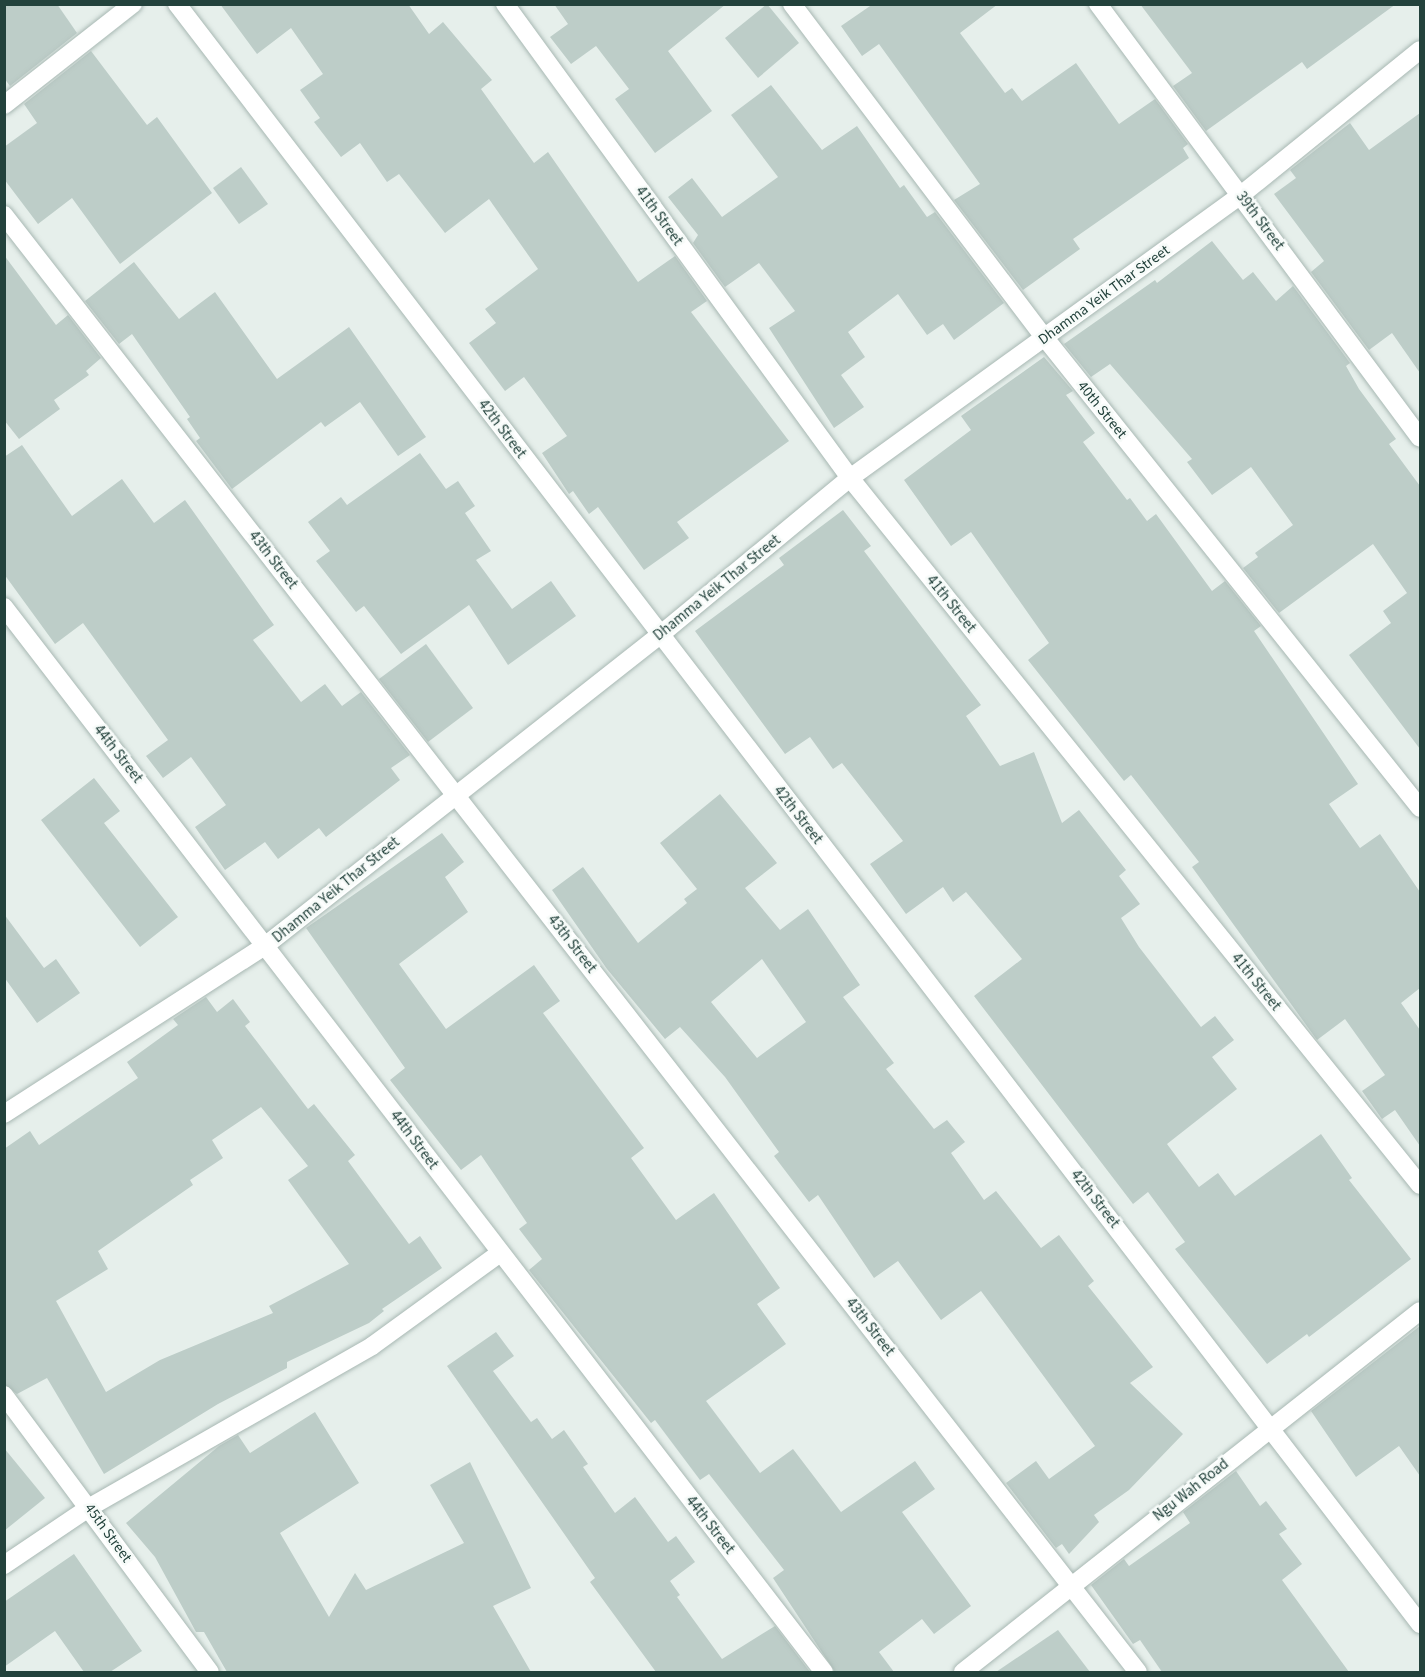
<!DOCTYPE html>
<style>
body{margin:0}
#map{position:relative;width:1425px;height:1677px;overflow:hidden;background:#e6efeb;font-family:"Source Sans 3",sans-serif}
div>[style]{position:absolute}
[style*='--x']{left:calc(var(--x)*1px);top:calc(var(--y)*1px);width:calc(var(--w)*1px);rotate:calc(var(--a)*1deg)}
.building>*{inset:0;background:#bdcdc8}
.roads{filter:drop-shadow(0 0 2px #a8b8b3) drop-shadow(0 0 2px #a8b8b3)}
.street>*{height:18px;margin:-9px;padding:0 9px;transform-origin:9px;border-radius:9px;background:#fff}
.secondary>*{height:18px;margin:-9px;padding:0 9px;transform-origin:9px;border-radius:9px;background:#fff}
span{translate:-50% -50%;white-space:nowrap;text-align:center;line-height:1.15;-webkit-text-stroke:5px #f7fbf9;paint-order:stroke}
.street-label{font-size:15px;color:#23423c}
.frame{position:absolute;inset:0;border:6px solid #23423c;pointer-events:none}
</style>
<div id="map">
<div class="building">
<div style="clip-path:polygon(4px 4px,57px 4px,77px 33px,10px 86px,4px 78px)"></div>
<div style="clip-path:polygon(220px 4px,408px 4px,429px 34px,443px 22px,492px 80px,481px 89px,534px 163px,548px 152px,638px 282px,675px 256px,707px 301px,691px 312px,789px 441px,677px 522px,689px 538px,644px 570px,598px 507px,589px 514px,573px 491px,569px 494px,542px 453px,567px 436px,524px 377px,505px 391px,469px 343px,496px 323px,485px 309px,538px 269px,489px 199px,445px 233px,399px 174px,387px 182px,360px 143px,341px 157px,314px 122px,320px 118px,300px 90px,323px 74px,291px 28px,257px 54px)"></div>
<div style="clip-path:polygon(554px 4px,726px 4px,668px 51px,712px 111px,655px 153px,615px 99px,629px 89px,596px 46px,571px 64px,550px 37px,568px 24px)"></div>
<div style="clip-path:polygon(767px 4px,799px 43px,758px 78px,725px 38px)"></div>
<div style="clip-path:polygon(873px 4px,998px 4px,960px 33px,1005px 93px,1012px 88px,1022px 101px,1076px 63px,1119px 124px,1155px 99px,1188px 144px,1183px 148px,1189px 158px,1073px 239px,1080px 249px,1023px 290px,954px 200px,980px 184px,879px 44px,862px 56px,841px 26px)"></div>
<div style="clip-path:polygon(1140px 4px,1396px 4px,1307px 69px,1302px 62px,1206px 131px,1173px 86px,1192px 73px)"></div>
<div style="clip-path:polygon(91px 51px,147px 125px,157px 117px,212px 193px,120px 264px,72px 198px,38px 224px,4px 179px,4px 147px,37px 123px,24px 104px)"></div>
<div style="clip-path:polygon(771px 85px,822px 150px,857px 126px,900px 188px,904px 185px,927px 217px,935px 212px,1004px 303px,954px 340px,943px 324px,927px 335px,898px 294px,848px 332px,865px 357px,841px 375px,864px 407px,834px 428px,769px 328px,795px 311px,759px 263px,725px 287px,693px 243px,698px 235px,668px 197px,692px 178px,722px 217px,778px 177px,731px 115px)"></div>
<div style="clip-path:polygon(1420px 113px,1420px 373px,1392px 333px,1369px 350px,1311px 272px,1324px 261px,1274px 194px,1296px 178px,1290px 170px,1350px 123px,1369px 150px)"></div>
<div style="clip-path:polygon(241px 167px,268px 204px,239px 224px,213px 188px)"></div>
<div style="clip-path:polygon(1212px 241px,1243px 280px,1253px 272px,1276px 301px,1293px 286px,1350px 363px,1346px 366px,1359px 389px,1396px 439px,1389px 444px,1420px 486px,1420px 749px,1349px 655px,1391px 623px,1383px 611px,1407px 593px,1373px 544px,1279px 613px,1243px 568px,1258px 557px,1255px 553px,1293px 525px,1251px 467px,1212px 495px,1187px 462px,1192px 459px,1110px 364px,1091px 377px,1064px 344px,1155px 280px,1157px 283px)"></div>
<div style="clip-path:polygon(4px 255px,56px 325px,68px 315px,101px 358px,86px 371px,89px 375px,54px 400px,60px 409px,19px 439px,4px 420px)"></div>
<div style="clip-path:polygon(134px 262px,179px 319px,215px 292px,277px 379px,349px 327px,426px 437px,398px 456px,360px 402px,325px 427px,321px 422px,232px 489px,196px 441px,200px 438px,187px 419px,190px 417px,132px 334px,119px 344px,85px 301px)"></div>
<div style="clip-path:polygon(1044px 357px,1073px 391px,1066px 395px,1095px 433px,1083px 442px,1127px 500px,1130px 498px,1147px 521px,1156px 514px,1212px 591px,1225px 581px,1261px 626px,1254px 631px,1358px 784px,1329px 804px,1360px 848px,1380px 834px,1420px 892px,1420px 988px,1401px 1003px,1420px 1030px,1420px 1146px,1395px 1110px,1382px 1119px,1362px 1091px,1385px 1075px,1345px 1019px,1317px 1040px,1192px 867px,1199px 862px,1131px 775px,1124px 781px,1028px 660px,1049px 643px,971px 532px,951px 546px,904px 480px,971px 430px,961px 416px)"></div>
<div style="clip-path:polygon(22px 445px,72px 516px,122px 479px,154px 523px,185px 500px,274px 625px,253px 640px,301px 702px,325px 684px,342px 706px,361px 692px,410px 755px,391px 768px,400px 780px,326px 837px,319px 828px,278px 859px,265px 842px,225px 870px,195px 827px,226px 805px,191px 757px,163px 778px,146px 756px,168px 740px,83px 623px,55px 644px,4px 574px,4px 457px)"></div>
<div style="clip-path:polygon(420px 453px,446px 489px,458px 481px,475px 506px,465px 513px,491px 551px,476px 560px,512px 609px,551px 581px,576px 616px,508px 665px,469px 605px,401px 654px,364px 606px,356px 612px,316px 561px,330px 551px,308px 522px,341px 497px,347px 505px)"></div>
<div style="clip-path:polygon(843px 510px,871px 546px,864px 551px,981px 705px,966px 716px,1000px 766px,1034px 752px,1062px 823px,1079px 810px,1126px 870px,1119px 876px,1140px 904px,1121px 918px,1139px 947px,1201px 1027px,1215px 1016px,1234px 1040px,1212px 1057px,1237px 1089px,1167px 1144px,1199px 1187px,1218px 1173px,1235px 1196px,1321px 1134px,1352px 1178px,1349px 1180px,1411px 1259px,1309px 1337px,1307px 1334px,1267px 1364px,1175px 1249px,1185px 1242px,1148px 1192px,1133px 1204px,974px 996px,1022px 959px,966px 892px,953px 902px,943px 887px,906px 914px,870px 864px,903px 841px,842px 763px,833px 769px,810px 737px,785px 754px,695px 631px,784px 565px,779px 558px)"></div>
<div style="clip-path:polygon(426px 644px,473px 708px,428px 742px,379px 679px)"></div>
<div style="clip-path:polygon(94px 778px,120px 811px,104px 823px,178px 917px,140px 947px,41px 820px)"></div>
<div style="clip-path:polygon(evenodd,720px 794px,777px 863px,745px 888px,780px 930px,808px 909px,860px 985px,843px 997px,894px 1063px,886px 1069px,934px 1129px,947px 1120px,965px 1142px,951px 1153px,984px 1200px,996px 1191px,1041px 1248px,1059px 1235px,1094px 1281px,1088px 1286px,1153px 1367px,1130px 1383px,1183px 1434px,1129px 1490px,1094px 1515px,1099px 1522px,1069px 1554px,1062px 1544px,1056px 1548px,1006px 1483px,1036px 1461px,1049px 1479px,1095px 1446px,981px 1291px,941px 1320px,898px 1261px,874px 1278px,818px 1195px,809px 1202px,774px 1156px,779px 1152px,725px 1077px,680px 1027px,665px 1039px,607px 969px,552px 890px,583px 867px,638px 943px,687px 903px,684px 899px,697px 889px,660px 843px,720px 794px,762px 959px,806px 1022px,757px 1058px,711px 1002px,762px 959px)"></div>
<div style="clip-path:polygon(442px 833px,464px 862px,445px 877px,468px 912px,399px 964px,446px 1029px,534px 965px,560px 1001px,543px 1013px,644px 1148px,631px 1158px,676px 1220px,714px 1193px,780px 1288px,757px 1304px,786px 1344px,706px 1401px,760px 1473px,793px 1449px,841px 1512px,915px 1461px,935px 1489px,902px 1512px,971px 1606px,934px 1634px,922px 1619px,879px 1652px,894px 1672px,835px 1672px,773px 1578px,784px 1570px,709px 1474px,700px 1480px,655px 1420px,651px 1423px,529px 1270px,542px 1259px,519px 1229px,527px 1223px,481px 1155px,461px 1170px,390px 1080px,405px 1068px,306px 928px)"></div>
<div style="clip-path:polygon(4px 914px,44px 968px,56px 959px,80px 993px,37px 1023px,4px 977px)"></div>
<div style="clip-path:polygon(evenodd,206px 997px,217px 1012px,233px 999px,250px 1022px,245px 1026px,308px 1109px,314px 1104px,355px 1155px,348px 1161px,409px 1244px,420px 1236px,442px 1268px,382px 1309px,384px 1311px,369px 1323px,287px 1362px,287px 1368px,218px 1404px,104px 1474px,47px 1378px,17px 1394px,4px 1384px,4px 1149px,30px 1131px,39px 1145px,138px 1078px,127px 1062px,178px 1025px,173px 1019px,206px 997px,261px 1107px,308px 1166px,288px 1180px,349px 1264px,269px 1306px,273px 1313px,160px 1360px,106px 1392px,56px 1301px,108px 1269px,98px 1251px,193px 1185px,190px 1180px,223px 1158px,212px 1140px,261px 1107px)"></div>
<div style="clip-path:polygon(1420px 1326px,1420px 1476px,1399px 1446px,1356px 1477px,1311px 1411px)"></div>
<div style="clip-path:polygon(496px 1332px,514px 1356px,493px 1371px,531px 1422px,537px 1418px,552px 1439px,564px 1430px,588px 1464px,583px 1467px,615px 1513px,635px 1497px,668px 1542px,676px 1536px,695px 1562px,670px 1581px,680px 1595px,677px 1597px,722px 1659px,775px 1626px,810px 1672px,656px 1672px,590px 1582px,595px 1578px,447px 1366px)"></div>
<div style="clip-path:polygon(315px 1412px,359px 1483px,280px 1533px,329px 1617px,355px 1573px,366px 1590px,464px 1543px,430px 1485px,470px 1462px,531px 1588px,493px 1606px,531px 1672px,227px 1672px,204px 1632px,196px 1632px,155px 1557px,126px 1523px,219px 1446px,238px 1435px,250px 1453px)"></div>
<div style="clip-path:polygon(4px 1448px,45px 1498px,4px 1531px)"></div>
<div style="clip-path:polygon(1236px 1471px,1260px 1506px,1266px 1501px,1287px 1529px,1279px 1534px,1302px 1564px,1282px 1580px,1349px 1672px,1162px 1672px,1140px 1640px,1133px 1644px,1091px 1585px,1124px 1559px,1129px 1566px,1190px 1523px,1183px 1512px)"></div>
<div style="clip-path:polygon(74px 1554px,142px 1651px,110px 1672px,84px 1672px,55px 1631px,4px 1667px,4px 1602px)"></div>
<div style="clip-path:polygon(1058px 1630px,1090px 1672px,996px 1672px)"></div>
</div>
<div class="roads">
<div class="street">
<div style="--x:177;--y:4;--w:2042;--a:52.5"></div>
<div style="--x:505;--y:4;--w:586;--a:53.95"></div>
<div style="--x:850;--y:478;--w:908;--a:51.12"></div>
<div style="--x:792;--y:4;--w:419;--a:52.9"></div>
<div style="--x:1045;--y:338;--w:601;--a:51.41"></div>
<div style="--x:1098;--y:4;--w:540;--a:53.43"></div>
<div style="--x:4;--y:105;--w:164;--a:-38.1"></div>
<div style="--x:4;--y:215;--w:1846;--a:52.11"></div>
<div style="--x:4;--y:607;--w:1344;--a:52.41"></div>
<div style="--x:4;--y:1395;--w:345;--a:53.4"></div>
<div style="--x:4;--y:1565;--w:104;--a:-34"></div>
<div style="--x:90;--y:1507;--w:325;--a:-29.7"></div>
<div style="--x:372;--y:1346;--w:158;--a:-36"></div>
<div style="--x:963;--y:1672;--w:582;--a:-38.31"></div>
</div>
<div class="secondary">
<div style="--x:4;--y:1114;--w:312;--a:-32.8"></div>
<div style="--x:266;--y:945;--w:501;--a:-38.2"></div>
<div style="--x:660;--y:635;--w:246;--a:-39.6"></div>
<div style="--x:850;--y:478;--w:483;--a:-35.9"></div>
<div style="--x:1241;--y:195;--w:230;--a:-39"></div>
</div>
</div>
<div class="street-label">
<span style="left:659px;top:216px;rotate:54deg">41th Street</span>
<span style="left:1260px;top:221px;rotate:53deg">39th Street</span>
<span style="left:1104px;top:295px;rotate:-36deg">Dhamma Yeik Thar Street</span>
<span style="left:1102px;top:410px;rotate:51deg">40th Street</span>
<span style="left:502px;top:429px;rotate:53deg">42th Street</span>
<span style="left:273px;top:560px;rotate:52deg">43th Street</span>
<span style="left:717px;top:588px;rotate:-39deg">Dhamma Yeik Thar Street</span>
<span style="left:951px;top:604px;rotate:51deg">41th Street</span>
<span style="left:118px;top:754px;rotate:52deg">44th Street</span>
<span style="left:798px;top:815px;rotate:52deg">42th Street</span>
<span style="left:336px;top:890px;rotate:-39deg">Dhamma Yeik Thar Street</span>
<span style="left:572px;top:944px;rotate:52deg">43th Street</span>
<span style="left:1256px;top:982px;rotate:51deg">41th Street</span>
<span style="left:414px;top:1140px;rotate:53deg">44th Street</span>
<span style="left:1095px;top:1199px;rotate:52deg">42th Street</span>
<span style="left:870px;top:1327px;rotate:52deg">43th Street</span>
<span style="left:1191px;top:1490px;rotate:-38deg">Ngu Wah Road</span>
<span style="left:710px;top:1525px;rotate:52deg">44th Street</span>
<span style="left:108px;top:1533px;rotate:54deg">45th Street</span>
</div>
<div class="frame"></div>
</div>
